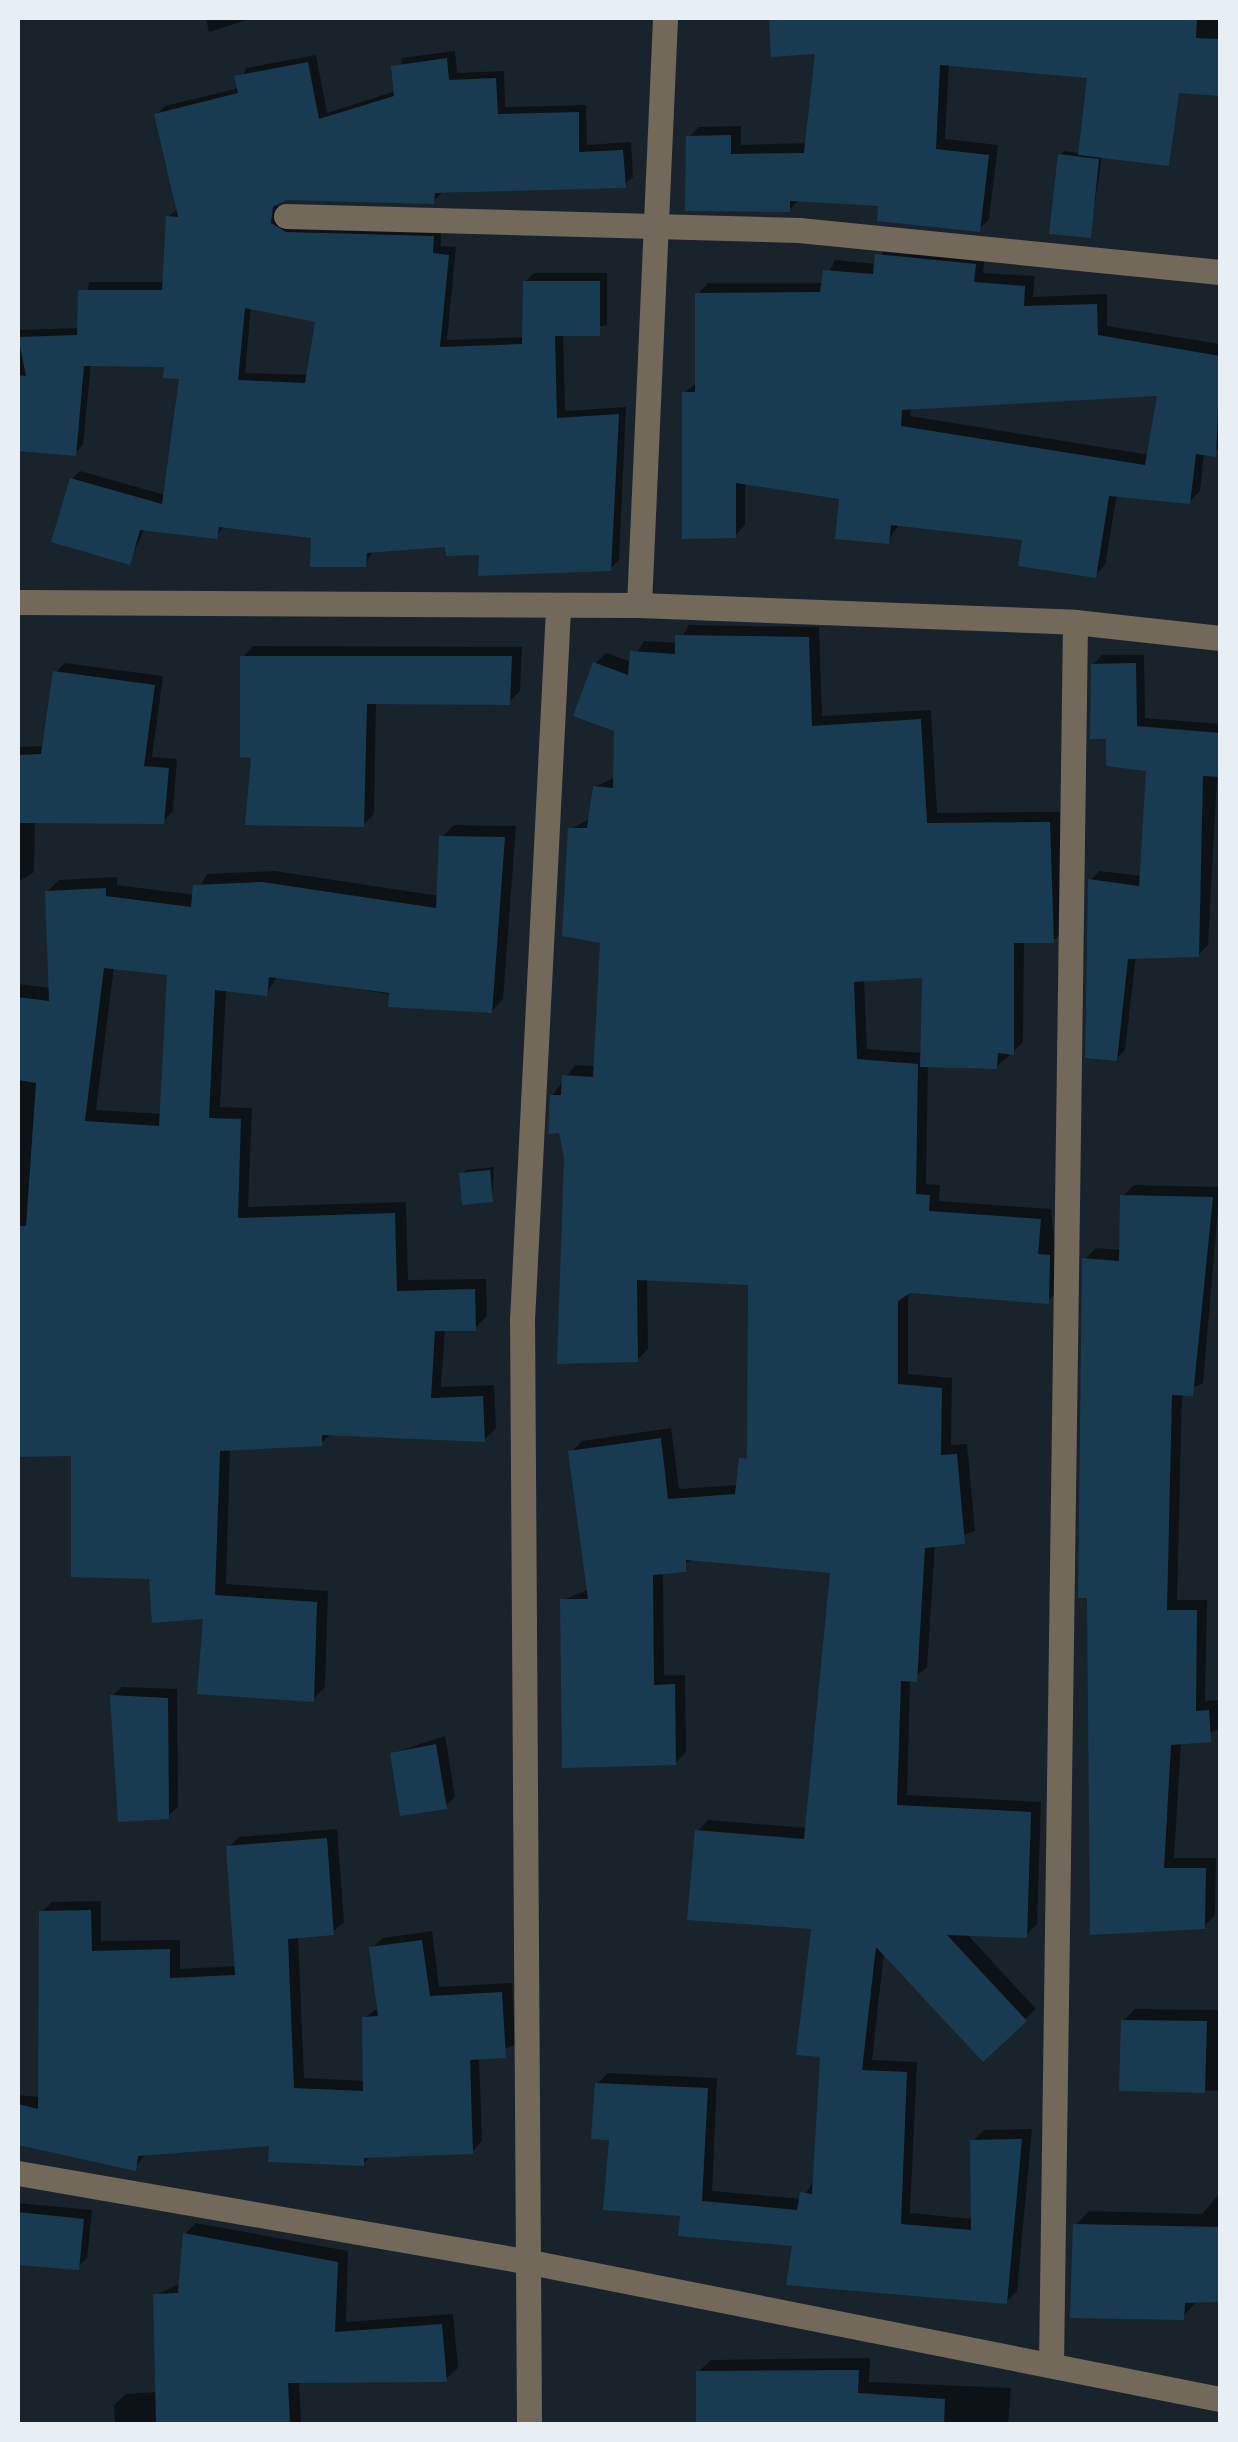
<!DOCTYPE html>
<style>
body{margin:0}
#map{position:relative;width:1238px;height:2442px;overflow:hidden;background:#19232b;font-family:Poppins,sans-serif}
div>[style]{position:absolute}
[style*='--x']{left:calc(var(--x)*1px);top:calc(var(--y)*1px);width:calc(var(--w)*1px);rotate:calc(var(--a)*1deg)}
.shadow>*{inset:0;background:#0007}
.building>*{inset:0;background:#193b52}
.street>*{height:25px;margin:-12.5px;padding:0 12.5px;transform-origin:12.5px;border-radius:12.5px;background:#73695a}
span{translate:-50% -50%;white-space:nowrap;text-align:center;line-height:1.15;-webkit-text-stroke:9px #19232b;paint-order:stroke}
.frame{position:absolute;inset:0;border:20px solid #e8eff4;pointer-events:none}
</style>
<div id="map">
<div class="shadow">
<div style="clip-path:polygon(206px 18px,253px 18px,209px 32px)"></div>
<div style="clip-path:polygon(771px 18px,1220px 18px,1220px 92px,949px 63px,945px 139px,998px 145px,989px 219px,979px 229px,881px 203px,800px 199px,789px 210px,689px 137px,699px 127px,741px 126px,741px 145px,808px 143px,818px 52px,773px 54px)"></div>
<div style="clip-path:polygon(evenodd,455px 51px,457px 73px,504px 71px,505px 107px,586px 105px,587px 145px,631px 142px,633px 177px,624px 185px,442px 193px,433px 201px,286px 197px,277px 205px,294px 225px,441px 229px,441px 246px,456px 247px,447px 340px,525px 337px,525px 282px,534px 273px,607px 273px,607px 325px,563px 333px,565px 411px,626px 407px,619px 560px,610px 569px,448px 545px,374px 550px,365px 564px,313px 536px,225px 525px,216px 536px,145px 528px,129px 562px,72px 479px,80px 471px,165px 495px,182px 377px,167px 364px,91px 364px,83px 445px,75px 453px,18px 448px,18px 330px,80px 328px,89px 282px,165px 282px,168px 217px,177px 209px,157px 114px,165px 106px,239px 88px,246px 68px,316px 55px,327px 113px,396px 91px,402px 58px,455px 51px,251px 307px,318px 320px,309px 375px,245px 373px,251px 307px)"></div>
<div style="clip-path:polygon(1064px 151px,1102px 156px,1090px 235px,1060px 156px)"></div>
<div style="clip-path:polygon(evenodd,888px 244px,985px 254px,983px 273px,1035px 276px,1033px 297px,1107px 294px,1107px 326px,1220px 344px,1220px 449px,1204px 452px,1200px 491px,1189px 502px,1117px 494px,1105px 565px,1095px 575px,1025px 538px,900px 523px,888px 541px,841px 496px,745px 482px,745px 525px,735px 536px,684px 393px,697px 383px,698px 294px,708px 283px,824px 283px,835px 260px,876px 264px,888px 244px,1160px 394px,1150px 455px,910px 416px,911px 407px,1160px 394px)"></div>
<div style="clip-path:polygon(evenodd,689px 625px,819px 627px,822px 716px,931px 710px,937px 813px,1060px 812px,1064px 930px,1053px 941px,1024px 941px,1023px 1042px,1013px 1052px,996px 1067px,928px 1065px,926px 1184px,940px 1185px,939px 1201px,1051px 1209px,1059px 1290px,1048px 1301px,908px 1290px,908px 1374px,952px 1378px,951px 1445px,967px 1444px,975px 1531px,935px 1544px,927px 1668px,910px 1679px,907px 1795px,1041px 1802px,1037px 1924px,1026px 1935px,966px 1933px,1036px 2009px,1025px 2019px,884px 1952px,872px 2060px,917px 2062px,910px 2213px,973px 2219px,973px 2141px,984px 2130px,1032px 2129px,1017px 2291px,1006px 2302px,683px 2214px,611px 2137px,597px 2084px,608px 2073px,717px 2078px,712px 2191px,802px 2199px,813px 2182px,822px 2055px,814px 1927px,698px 1831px,708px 1820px,808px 1828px,832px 1570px,696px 1559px,663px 1571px,664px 1675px,685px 1675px,686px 1752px,675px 1763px,563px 1600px,589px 1589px,571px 1452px,582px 1441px,671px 1428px,679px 1489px,739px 1485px,750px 1451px,749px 1282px,647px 1278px,648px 1349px,637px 1360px,552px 1096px,575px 1065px,596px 1066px,602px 941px,571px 829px,591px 818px,595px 787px,615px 777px,616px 730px,595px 664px,606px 653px,632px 662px,644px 641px,678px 643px,689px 625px,924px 976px,923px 1053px,867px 1049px,864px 979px,924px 976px)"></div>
<div style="clip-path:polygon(253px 646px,522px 647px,520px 691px,509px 702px,376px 702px,374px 814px,363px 825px,253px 755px,243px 657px)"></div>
<div style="clip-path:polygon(1102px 655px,1144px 655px,1145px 718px,1220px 724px,1208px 945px,1198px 955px,1136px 956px,1125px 1050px,1116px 1059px,1090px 881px,1099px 871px,1142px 876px,1148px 769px,1108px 736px,1093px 665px)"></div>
<div style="clip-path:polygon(65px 663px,163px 676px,152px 757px,177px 759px,173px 811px,163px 821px,35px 821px,34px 872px,18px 882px,18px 747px,45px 746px,55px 673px)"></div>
<div style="clip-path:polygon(evenodd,454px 825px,516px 826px,503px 999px,492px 1011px,278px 976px,266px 993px,226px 989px,220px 1107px,252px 1108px,248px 1207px,406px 1202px,408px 1280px,486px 1279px,487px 1316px,475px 1328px,445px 1329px,441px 1387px,494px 1385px,496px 1428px,484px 1440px,332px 1433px,321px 1443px,230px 1448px,226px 1584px,328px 1591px,325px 1687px,313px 1699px,152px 1577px,74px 1453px,18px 1454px,18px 984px,51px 988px,47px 892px,59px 880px,117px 877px,117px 885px,195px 895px,207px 874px,275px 871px,439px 896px,442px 837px,454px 825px,114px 966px,169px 973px,162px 1114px,96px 1110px,114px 966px)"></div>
<div style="clip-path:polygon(494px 1167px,492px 1199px,462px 1174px,466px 1170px)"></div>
<div style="clip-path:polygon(1134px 1185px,1220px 1187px,1203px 1383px,1182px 1393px,1177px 1600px,1207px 1600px,1205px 1701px,1219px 1700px,1220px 1729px,1181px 1742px,1174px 1858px,1216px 1858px,1215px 1915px,1204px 1926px,1092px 1933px,1085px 1259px,1096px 1248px,1122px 1250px,1123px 1196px)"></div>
<div style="clip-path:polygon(122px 1687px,177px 1689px,178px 1807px,168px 1816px,112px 1696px)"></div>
<div style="clip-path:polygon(445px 1736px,455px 1797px,445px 1806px,393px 1753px)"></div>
<div style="clip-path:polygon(337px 1829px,344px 1922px,333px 1932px,298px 1935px,304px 2078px,365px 2081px,364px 2018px,380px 2007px,372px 1948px,383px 1938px,432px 1931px,439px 1987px,512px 1983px,515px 2045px,479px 2057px,482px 2141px,472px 2152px,371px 2156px,363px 2164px,271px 2143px,146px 2153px,135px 2168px,18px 2143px,18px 2095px,40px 2097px,42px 1912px,52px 1902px,101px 1901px,101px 1941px,180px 1940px,180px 1969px,237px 1966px,229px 1847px,239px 1837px)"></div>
<div style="clip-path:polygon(1135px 2009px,1218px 2010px,1220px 2091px,1122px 2088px,1123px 2021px)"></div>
<div style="clip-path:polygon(1220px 2193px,1220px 2300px,1197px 2301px,1183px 2317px,1076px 2225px,1089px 2211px,1202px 2214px)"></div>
<div style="clip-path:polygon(18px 2203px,92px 2210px,87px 2258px,78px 2267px,18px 2262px)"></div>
<div style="clip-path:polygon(196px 2223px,348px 2251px,346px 2322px,453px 2314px,458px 2368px,446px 2379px,299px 2381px,301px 2424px,115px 2424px,114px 2405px,126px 2394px,158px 2392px,156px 2295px,181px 2283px,185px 2234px)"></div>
<div style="clip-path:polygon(870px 2358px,869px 2382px,1011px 2388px,1008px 2424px,699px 2424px,698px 2372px,711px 2360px)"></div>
</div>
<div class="building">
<div style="clip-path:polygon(769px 18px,1197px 18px,1196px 38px,1220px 39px,1220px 96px,1179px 93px,1169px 166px,1078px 155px,1087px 78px,940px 65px,936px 149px,989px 155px,980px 232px,877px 221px,878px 206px,790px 201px,790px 212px,685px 211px,686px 136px,731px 135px,731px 154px,804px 153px,815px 54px,771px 57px)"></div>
<div style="clip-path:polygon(evenodd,447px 58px,449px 80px,496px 78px,498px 114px,579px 112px,579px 152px,623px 150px,626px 188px,435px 193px,434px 204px,286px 200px,273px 207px,271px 223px,286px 232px,434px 236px,433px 253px,449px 255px,440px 347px,522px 344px,523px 281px,600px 281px,600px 336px,555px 336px,557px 418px,619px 414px,611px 571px,478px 576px,479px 555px,446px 556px,445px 547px,367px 553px,366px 567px,310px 567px,311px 538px,219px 527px,217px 539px,140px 530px,130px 565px,51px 542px,70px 478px,162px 504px,179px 379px,163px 378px,164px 367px,84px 366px,76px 456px,18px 451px,18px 375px,26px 376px,18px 337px,77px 335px,78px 290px,162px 290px,166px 216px,178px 217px,154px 114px,238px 93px,234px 76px,308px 62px,319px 119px,394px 96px,391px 66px,447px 58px,245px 308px,315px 322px,305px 383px,238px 380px,245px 308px)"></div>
<div style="clip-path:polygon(1058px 154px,1099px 159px,1091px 238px,1049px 234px)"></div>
<div style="clip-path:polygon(evenodd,875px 254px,976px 264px,974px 282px,1025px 286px,1024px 306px,1097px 304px,1098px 335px,1220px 356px,1216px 457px,1196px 454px,1190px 504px,1109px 496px,1096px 578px,1018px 566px,1022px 540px,891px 525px,889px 544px,835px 539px,839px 499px,736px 483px,736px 538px,682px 539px,682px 392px,695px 392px,695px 293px,820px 292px,823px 270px,873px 274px,875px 254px,1157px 396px,1145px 465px,901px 426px,902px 410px,1157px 396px)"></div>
<div style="clip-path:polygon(675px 635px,809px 637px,812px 726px,921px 719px,927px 823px,1050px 822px,1054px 943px,1014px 943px,1014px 1055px,998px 1053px,997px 1069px,920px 1067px,922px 978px,854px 982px,857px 1059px,918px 1064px,916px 1194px,930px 1195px,929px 1211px,1041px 1219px,1038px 1254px,1050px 1255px,1049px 1304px,910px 1293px,898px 1301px,898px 1384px,942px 1388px,941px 1455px,957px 1454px,965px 1544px,925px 1548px,917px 1682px,901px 1681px,897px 1805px,1031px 1812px,1027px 1938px,947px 1935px,1027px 2021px,983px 2062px,876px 1947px,862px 2070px,907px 2072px,901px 2224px,971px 2230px,970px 2140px,1022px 2139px,1007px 2304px,786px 2285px,792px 2246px,678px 2236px,680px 2216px,603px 2210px,609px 2140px,591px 2139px,595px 2083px,708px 2088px,702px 2201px,797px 2210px,800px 2192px,812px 2194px,820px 2057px,796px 2055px,811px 1929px,687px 1920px,695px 1830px,804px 1839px,830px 1573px,686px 1560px,686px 1572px,653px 1575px,654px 1685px,675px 1684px,676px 1765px,562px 1768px,560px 1599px,588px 1599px,568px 1451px,661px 1438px,668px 1499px,735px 1494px,739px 1458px,747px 1459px,748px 1285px,637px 1280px,638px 1362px,557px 1364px,564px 1158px,559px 1133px,548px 1134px,550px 1095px,561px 1095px,562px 1075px,593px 1077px,600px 943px,562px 936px,568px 828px,587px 828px,593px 786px,613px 788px,614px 731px,573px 716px,593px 662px,628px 675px,630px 651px,675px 654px)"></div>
<div style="clip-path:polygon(240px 656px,512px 656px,510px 705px,367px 704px,364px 827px,245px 825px,251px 758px,240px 757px)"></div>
<div style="clip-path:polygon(1136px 663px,1137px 726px,1220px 733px,1220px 777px,1203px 776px,1199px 957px,1128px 959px,1117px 1061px,1085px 1058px,1088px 879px,1139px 886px,1146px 771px,1106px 766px,1106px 739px,1090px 739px,1091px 664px)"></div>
<div style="clip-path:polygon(53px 671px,155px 685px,144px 766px,169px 768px,164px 824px,18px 823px,18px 755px,41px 754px)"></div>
<div style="clip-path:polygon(evenodd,439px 836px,505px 837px,492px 1013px,388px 1007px,389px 993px,269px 977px,267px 996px,215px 990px,209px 1118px,241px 1119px,238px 1218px,395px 1213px,397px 1291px,475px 1289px,476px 1331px,435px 1331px,431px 1398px,483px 1396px,485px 1442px,322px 1435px,322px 1446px,220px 1451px,215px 1595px,317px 1602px,314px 1702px,197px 1694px,203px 1619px,152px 1623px,149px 1579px,71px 1577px,71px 1456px,18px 1457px,18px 1226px,26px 1226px,36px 1083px,18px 1080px,18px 997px,49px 1001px,45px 891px,106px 888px,106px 896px,191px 907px,193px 885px,262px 882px,436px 908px,439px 836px,104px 968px,167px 975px,159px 1126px,85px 1121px,104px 968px)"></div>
<div style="clip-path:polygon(490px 1170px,493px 1202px,462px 1205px,459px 1173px)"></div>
<div style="clip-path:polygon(1120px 1195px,1213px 1197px,1193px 1396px,1172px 1395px,1167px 1610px,1197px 1610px,1196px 1711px,1209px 1710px,1211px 1742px,1171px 1745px,1164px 1868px,1206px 1868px,1205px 1929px,1090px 1935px,1087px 1598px,1078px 1598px,1082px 1258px,1119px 1261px)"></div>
<div style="clip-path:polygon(110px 1695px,168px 1698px,169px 1819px,118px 1822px)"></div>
<div style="clip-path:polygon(436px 1744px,447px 1809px,400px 1816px,390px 1753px)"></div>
<div style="clip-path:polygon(327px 1838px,334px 1935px,288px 1939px,294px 2088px,363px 2091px,362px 2017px,378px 2016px,369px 1947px,422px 1940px,430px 1996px,502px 1992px,506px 2058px,470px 2060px,473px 2154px,364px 2158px,364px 2166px,268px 2162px,269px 2146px,138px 2156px,136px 2171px,18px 2145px,18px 2104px,38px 2109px,39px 1911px,91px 1910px,92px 1951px,170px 1949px,170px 1978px,235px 1975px,226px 1846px)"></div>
<div style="clip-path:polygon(1121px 2020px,1207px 2021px,1205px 2093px,1119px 2091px)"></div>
<div style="clip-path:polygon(18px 2212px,84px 2219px,79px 2270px,18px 2265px)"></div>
<div style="clip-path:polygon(1073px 2224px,1220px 2227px,1220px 2302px,1185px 2303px,1184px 2320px,1070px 2318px)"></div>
<div style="clip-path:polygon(183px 2233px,338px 2262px,335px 2332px,442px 2324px,447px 2382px,288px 2383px,290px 2424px,156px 2424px,153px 2294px,178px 2293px)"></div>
<div style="clip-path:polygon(859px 2370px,858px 2393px,945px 2399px,944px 2424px,696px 2424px,696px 2371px)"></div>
</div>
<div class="street">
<div style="--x:286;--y:216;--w:513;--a:1.56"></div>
<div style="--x:799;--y:230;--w:423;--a:5.7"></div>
<div style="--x:18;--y:602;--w:621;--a:0.28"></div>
<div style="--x:639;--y:605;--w:436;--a:2.2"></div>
<div style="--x:1075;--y:622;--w:146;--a:6.3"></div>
<div style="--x:639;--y:605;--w:588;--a:-87.46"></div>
<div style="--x:18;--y:2173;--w:520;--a:9.86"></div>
<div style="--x:530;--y:2262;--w:703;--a:11.23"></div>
<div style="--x:1051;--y:2365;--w:1743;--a:-89.21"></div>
<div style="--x:529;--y:2424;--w:1104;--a:-90.36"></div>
<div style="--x:522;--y:1320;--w:712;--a:-87.1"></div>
</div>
<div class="frame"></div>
</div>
